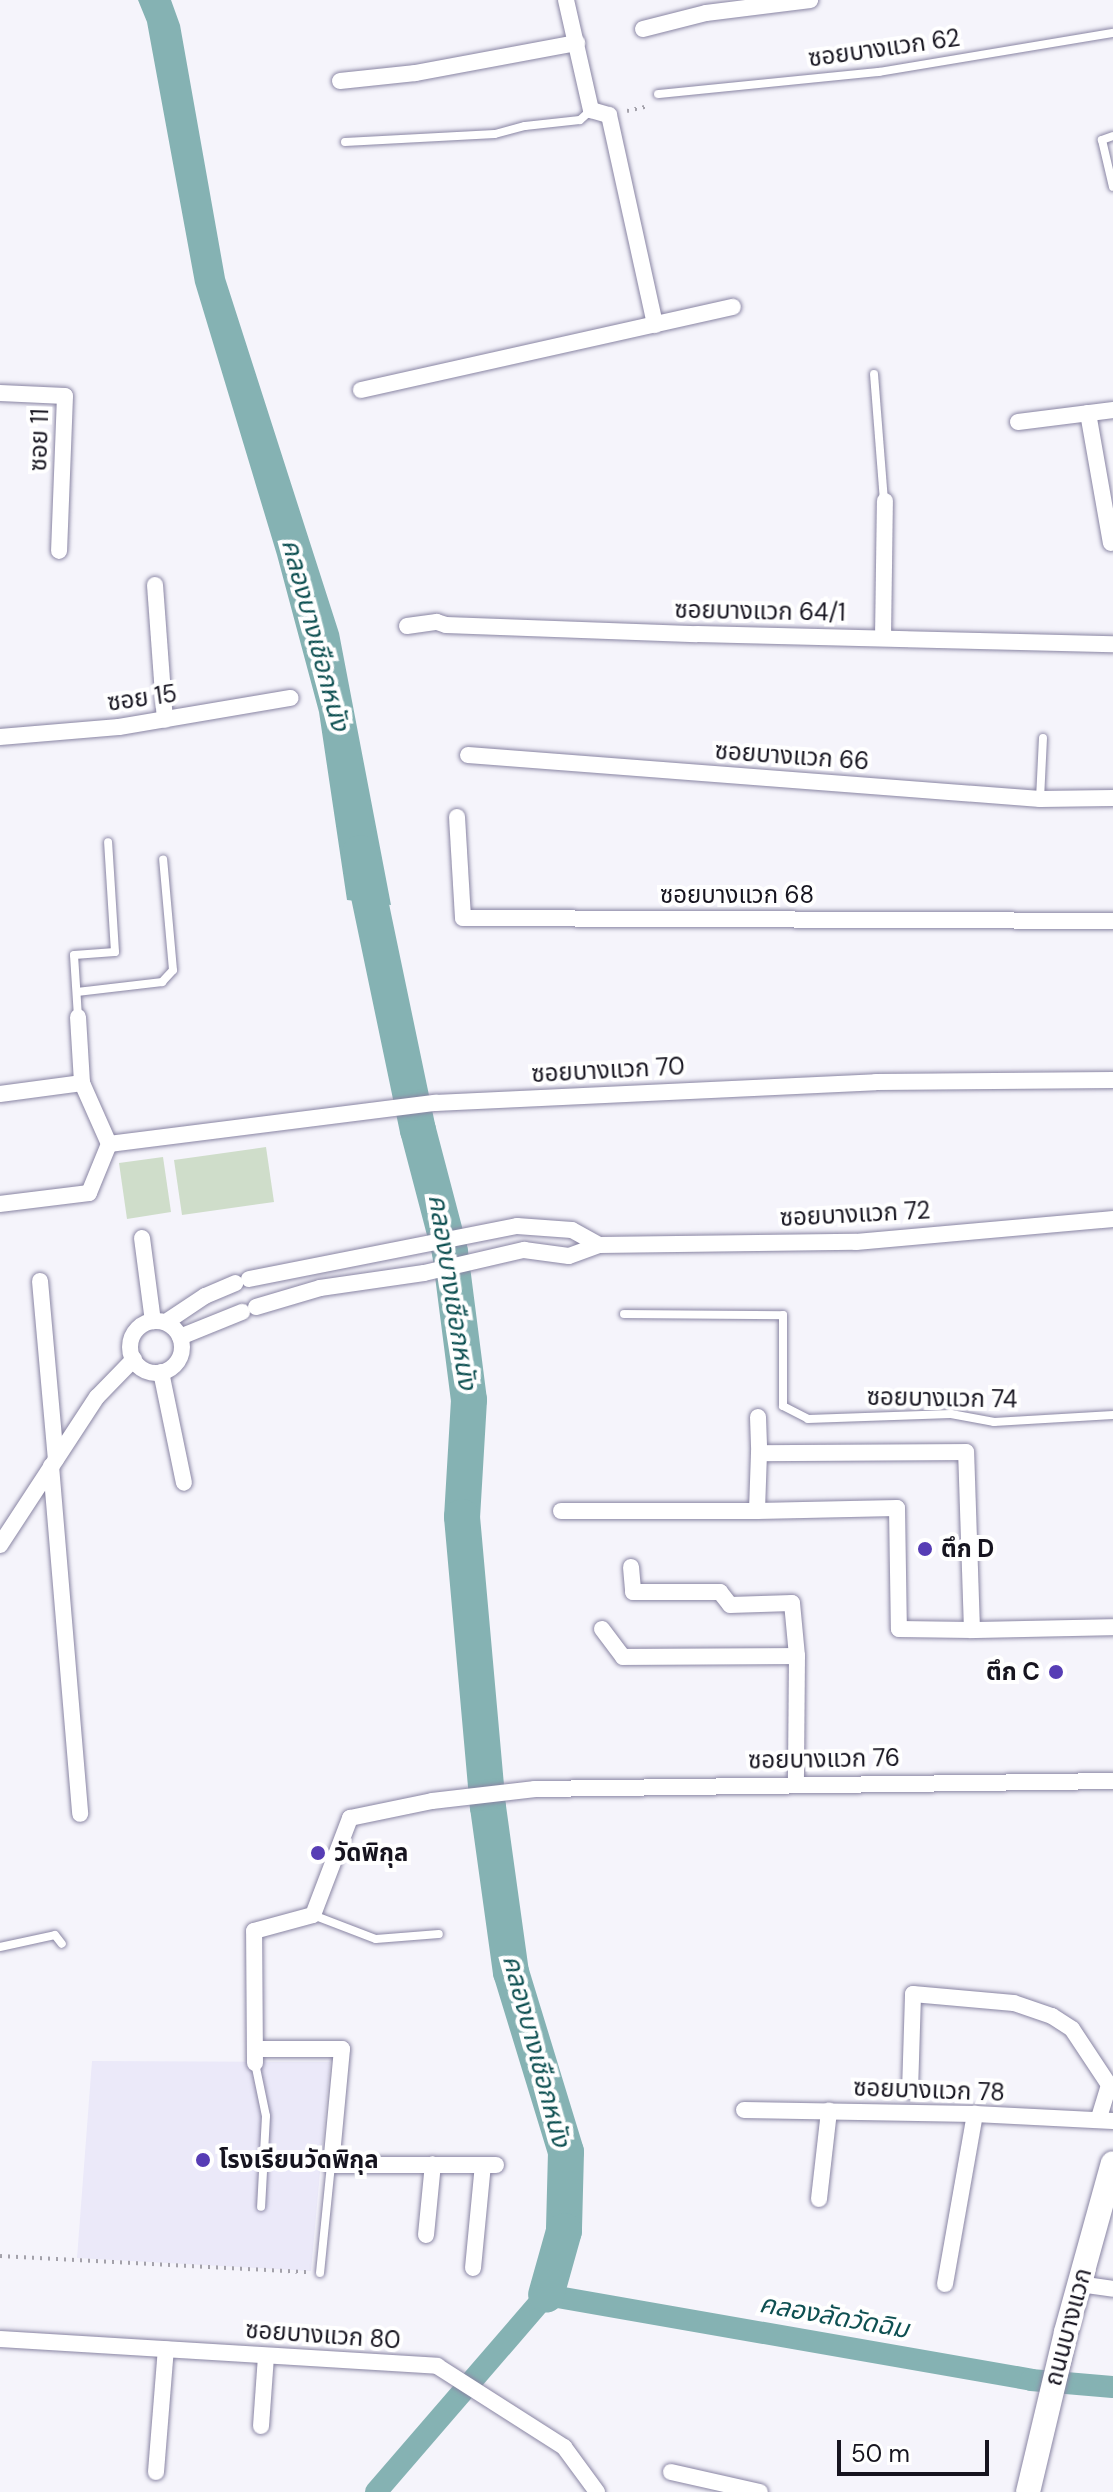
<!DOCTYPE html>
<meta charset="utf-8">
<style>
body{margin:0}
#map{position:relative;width:1113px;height:2492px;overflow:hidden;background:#f5f4fb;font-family:"DM Sans","Noto Sans Thai",sans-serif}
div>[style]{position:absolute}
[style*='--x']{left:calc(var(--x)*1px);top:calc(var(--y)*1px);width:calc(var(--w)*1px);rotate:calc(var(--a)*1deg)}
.built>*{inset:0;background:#ebe9f9}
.green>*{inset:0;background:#cfddca}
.water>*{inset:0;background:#85b2b3}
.canal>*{height:22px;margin:-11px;padding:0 11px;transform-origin:11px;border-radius:11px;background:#85b2b3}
.river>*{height:36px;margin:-18px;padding:0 18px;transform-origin:18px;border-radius:18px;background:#85b2b3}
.path>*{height:4px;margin-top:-2px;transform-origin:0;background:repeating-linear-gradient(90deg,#a3a1aa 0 2px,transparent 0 8px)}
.roads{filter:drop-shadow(0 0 2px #8985a3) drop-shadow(0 0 2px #8985a3)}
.service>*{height:8px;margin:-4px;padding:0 4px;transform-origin:4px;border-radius:4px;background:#fff}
.minor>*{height:16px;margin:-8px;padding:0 8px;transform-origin:8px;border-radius:8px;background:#fff}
.minor>.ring{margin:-8px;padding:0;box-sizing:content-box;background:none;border:16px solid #fff;border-radius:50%}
.secondary>*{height:24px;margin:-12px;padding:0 12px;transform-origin:12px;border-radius:12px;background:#fff}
.dots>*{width:22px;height:22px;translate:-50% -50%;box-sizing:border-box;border:4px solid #fff;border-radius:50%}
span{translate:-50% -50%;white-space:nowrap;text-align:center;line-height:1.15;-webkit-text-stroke:8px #fff;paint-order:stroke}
.street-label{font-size:24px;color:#16141f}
.poi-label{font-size:24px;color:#16141f;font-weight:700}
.left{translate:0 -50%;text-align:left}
.right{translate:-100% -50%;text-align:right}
.water-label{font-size:26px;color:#0e5052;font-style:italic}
.scale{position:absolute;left:837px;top:2440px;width:152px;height:36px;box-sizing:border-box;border:4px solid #16141f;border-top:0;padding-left:10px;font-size:24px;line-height:28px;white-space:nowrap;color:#16141f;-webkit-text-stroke:6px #fff;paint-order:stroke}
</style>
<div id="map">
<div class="built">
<div style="clip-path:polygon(92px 2061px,330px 2062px,311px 2271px,77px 2258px)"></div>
</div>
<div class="green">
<div style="clip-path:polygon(266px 1147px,274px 1202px,182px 1215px,174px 1160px)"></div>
<div style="clip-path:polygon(163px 1157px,171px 1212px,127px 1219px,119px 1163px)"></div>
</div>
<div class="water">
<div style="clip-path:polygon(138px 0,171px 0,180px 25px,225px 278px,339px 633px,391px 905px,347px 900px,319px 712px,277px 555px,195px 283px,147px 22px)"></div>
</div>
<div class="canal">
<div style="--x:376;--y:2492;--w:260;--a:-49.2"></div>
<div style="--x:546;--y:2295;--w:492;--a:9.9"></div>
<div style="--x:1031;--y:2380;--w:82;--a:4.9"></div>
</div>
<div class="river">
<div style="--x:360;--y:853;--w:283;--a:78.2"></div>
<div style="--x:418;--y:1130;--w:126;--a:75.3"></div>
<div style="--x:450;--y:1252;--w:149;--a:82.7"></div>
<div style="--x:469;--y:1400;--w:117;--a:93.4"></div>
<div style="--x:462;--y:1517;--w:291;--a:84.9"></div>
<div style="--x:488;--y:1807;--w:167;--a:82.1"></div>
<div style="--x:511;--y:1972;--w:188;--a:73"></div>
<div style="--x:566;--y:2152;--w:79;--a:91.5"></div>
<div style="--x:564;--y:2231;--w:66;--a:105.7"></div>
</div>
<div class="path">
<div style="--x:627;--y:111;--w:23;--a:-13"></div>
<div style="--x:0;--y:2256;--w:309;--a:3"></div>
</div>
<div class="roads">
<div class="service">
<div style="--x:658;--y:94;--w:222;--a:-5.7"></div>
<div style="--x:879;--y:72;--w:237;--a:-9.5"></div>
<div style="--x:1113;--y:136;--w:12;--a:160"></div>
<div style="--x:1102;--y:140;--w:48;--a:76.8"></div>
<div style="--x:345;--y:142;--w:150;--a:-3.1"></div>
<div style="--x:495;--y:134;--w:31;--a:-15"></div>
<div style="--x:525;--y:126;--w:55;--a:-6.2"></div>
<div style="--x:580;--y:120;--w:15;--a:-42"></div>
<div style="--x:874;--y:374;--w:127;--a:85.5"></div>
<div style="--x:1040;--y:799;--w:61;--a:-87.2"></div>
<div style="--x:77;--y:992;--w:86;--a:-6.7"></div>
<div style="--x:162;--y:982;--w:16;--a:-47"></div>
<div style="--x:173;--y:970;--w:111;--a:-95.1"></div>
<div style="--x:78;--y:1017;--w:62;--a:-93.7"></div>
<div style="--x:74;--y:955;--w:41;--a:-4.2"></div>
<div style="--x:115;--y:952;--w:110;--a:-93.6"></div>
<div style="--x:624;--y:1314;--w:159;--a:0.4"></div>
<div style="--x:783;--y:1315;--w:91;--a:90"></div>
<div style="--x:783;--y:1406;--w:28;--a:27"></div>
<div style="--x:808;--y:1419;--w:143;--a:-2"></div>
<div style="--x:951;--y:1414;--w:44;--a:10.5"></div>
<div style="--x:994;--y:1422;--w:119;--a:-3.4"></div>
<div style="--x:313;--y:1915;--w:67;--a:20.9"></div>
<div style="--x:376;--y:1939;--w:63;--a:-4.5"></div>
<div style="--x:0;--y:1947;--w:56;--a:-12.3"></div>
<div style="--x:55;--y:1935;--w:11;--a:52"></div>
<div style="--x:255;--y:2063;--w:54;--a:78.3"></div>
<div style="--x:266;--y:2116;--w:91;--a:93.1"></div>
<div style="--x:320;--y:2273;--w:109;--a:-84.2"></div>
</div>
<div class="minor">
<div style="--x:566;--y:0;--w:113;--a:77.2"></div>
<div style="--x:591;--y:110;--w:19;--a:16"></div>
<div style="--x:609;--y:115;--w:215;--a:77.6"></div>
<div style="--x:643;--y:29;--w:65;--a:-14.3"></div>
<div style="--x:706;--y:13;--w:105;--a:-7.1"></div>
<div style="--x:340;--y:81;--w:76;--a:-6"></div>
<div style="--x:416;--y:73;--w:164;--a:-10.6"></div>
<div style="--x:361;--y:390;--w:381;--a:-12.6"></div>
<div style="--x:0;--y:393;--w:65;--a:2.6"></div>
<div style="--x:65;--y:396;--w:155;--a:92.2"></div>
<div style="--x:1088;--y:413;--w:132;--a:80"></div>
<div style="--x:1018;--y:422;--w:96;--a:-7.2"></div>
<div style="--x:155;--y:585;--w:135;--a:85.8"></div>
<div style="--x:407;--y:626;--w:30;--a:-8"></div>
<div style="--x:437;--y:622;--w:9;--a:18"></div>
<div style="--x:446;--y:625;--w:251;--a:2.1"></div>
<div style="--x:697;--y:634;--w:416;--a:1.4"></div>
<div style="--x:883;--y:638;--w:137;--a:-89.2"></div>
<div style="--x:0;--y:737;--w:119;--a:-4.8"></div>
<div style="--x:119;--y:727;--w:174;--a:-9.6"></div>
<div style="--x:468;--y:755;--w:574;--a:4.4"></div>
<div style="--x:1040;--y:799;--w:73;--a:-0.8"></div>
<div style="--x:457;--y:817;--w:101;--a:86.6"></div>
<div style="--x:463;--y:918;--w:650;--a:0.26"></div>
<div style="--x:78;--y:1017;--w:66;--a:86.5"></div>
<div style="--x:0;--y:1094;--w:83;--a:-7.6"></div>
<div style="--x:82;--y:1083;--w:67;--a:66.1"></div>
<div style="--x:109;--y:1144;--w:53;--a:112.2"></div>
<div style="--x:89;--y:1193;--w:90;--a:173"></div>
<div style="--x:109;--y:1144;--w:329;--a:-7.2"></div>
<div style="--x:435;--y:1103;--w:441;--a:-2.7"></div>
<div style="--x:876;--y:1082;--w:237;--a:-0.5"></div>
<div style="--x:142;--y:1238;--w:84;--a:82.5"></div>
<div style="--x:249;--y:1279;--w:273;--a:-11.2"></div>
<div style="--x:517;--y:1226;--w:55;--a:4.2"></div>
<div style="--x:572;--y:1230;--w:31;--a:29"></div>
<div style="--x:40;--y:1281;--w:179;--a:84.9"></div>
<div style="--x:256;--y:1307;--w:67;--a:-16.5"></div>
<div style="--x:320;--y:1288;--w:105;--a:-8.2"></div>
<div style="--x:424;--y:1273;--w:103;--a:-13"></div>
<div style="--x:524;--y:1250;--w:45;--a:7.6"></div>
<div style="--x:569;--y:1256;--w:32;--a:-20"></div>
<div style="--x:599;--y:1245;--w:257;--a:-0.7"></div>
<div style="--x:856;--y:1242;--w:258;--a:-5.1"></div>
<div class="ring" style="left:130px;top:1321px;width:36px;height:36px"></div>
<div style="--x:166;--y:1322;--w:47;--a:-33.7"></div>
<div style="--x:205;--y:1296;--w:33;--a:-23"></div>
<div style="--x:180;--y:1337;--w:67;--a:-22"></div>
<div style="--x:161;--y:1372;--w:113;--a:78.3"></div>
<div style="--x:758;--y:1417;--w:36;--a:88"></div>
<div style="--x:51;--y:1466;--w:349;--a:85.2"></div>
<div style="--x:561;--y:1511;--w:196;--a:0"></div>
<div style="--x:0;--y:1545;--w:177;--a:-56.8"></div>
<div style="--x:97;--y:1397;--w:53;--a:-45.8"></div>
<div style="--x:631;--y:1567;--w:25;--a:85"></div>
<div style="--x:633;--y:1592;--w:87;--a:0"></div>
<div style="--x:720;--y:1592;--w:16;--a:52"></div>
<div style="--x:730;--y:1605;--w:62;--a:-1.8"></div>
<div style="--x:792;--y:1603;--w:53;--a:84.6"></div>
<div style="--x:797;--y:1656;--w:127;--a:90.5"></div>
<div style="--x:602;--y:1629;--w:35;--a:53"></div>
<div style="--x:623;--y:1657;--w:174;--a:-0.3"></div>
<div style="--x:972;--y:1630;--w:178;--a:-91.9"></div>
<div style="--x:966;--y:1452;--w:207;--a:179.7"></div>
<div style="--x:759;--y:1453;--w:58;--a:92"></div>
<div style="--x:757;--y:1511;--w:140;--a:-1.2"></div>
<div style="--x:897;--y:1508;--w:121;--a:89.1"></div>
<div style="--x:899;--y:1629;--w:73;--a:0.8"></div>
<div style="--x:972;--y:1630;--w:141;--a:-1.2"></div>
<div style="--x:255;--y:2049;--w:87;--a:0"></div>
<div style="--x:342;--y:2049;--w:117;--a:95.4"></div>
<div style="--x:331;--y:2165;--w:165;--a:0"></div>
<div style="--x:255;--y:2063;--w:132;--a:-90.4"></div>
<div style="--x:254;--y:1931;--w:61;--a:-15.2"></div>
<div style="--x:313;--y:1915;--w:104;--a:-69.1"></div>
<div style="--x:350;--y:1818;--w:84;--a:-11.7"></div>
<div style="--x:432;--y:1801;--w:104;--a:-6.6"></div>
<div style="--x:535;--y:1789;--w:578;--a:-0.79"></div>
<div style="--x:910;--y:2091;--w:97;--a:-88.2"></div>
<div style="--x:913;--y:1994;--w:101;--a:5.1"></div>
<div style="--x:1014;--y:2003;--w:40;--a:18.9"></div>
<div style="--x:1052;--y:2016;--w:24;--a:33"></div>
<div style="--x:1072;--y:2029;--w:67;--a:56.5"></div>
<div style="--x:1109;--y:2085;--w:34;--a:107"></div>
<div style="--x:744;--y:2110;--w:231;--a:1"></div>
<div style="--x:975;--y:2114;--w:138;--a:2.9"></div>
<div style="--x:819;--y:2199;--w:89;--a:-83.5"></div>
<div style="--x:426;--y:2235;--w:71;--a:-84.4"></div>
<div style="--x:473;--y:2268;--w:103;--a:-84.5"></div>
<div style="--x:945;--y:2284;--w:173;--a:-80"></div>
<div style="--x:1079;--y:2284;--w:34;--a:8"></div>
<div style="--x:0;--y:2339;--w:438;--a:3.5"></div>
<div style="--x:437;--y:2366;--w:151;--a:32.5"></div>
<div style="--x:564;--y:2447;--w:56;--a:53.7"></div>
<div style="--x:261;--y:2426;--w:70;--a:-85.9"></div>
<div style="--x:156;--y:2472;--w:123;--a:-85.4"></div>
<div style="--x:671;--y:2472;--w:91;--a:12.7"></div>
</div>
<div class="secondary">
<div style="--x:1028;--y:2492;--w:164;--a:-76.6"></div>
<div style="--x:1066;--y:2332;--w:175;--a:-74.5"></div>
</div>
</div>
<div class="dots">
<div style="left:925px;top:1549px;background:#573db5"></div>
<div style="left:1056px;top:1672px;background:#573db5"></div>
<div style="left:318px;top:1853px;background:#573db5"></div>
<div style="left:203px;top:2160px;background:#573db5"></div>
</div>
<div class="street-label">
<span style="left:884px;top:48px;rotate:-8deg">ซอยบางแวก 62</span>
<span style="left:39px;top:440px;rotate:-88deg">ซอย 11</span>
<span style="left:760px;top:611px;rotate:1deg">ซอยบางแวก 64/1</span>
<span style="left:142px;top:698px;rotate:-8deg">ซอย 15</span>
<span style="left:792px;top:756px;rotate:4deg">ซอยบางแวก 66</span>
<span style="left:737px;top:895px">ซอยบางแวก 68</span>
<span style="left:608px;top:1070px;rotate:-3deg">ซอยบางแวก 70</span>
<span style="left:855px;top:1214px;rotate:-3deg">ซอยบางแวก 72</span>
<span style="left:942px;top:1398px;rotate:1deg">ซอยบางแวก 74</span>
<span style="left:824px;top:1759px;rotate:-1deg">ซอยบางแวก 76</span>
<span style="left:929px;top:2090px;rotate:2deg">ซอยบางแวก 78</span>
<span style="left:1068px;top:2327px;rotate:-75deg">ถนนบางแวก</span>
<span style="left:323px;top:2335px;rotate:4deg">ซอยบางแวก 80</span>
</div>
<div class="poi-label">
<span class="left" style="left:941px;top:1549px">ตึก D</span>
<span class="right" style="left:1040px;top:1672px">ตึก C</span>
<span class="left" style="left:334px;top:1853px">วัดพิกุล</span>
<span class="left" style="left:219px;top:2160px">โรงเรียนวัดพิกุล</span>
</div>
<div class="water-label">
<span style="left:315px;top:635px;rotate:75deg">คลองบางเชือกหนัง</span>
<span style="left:452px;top:1292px;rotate:81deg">คลองบางเชือกหนัง</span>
<span style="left:536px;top:2051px;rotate:75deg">คลองบางเชือกหนัง</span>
<span style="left:834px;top:2317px;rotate:10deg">คลองลัดวัดฉิม</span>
</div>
<div class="scale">50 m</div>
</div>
